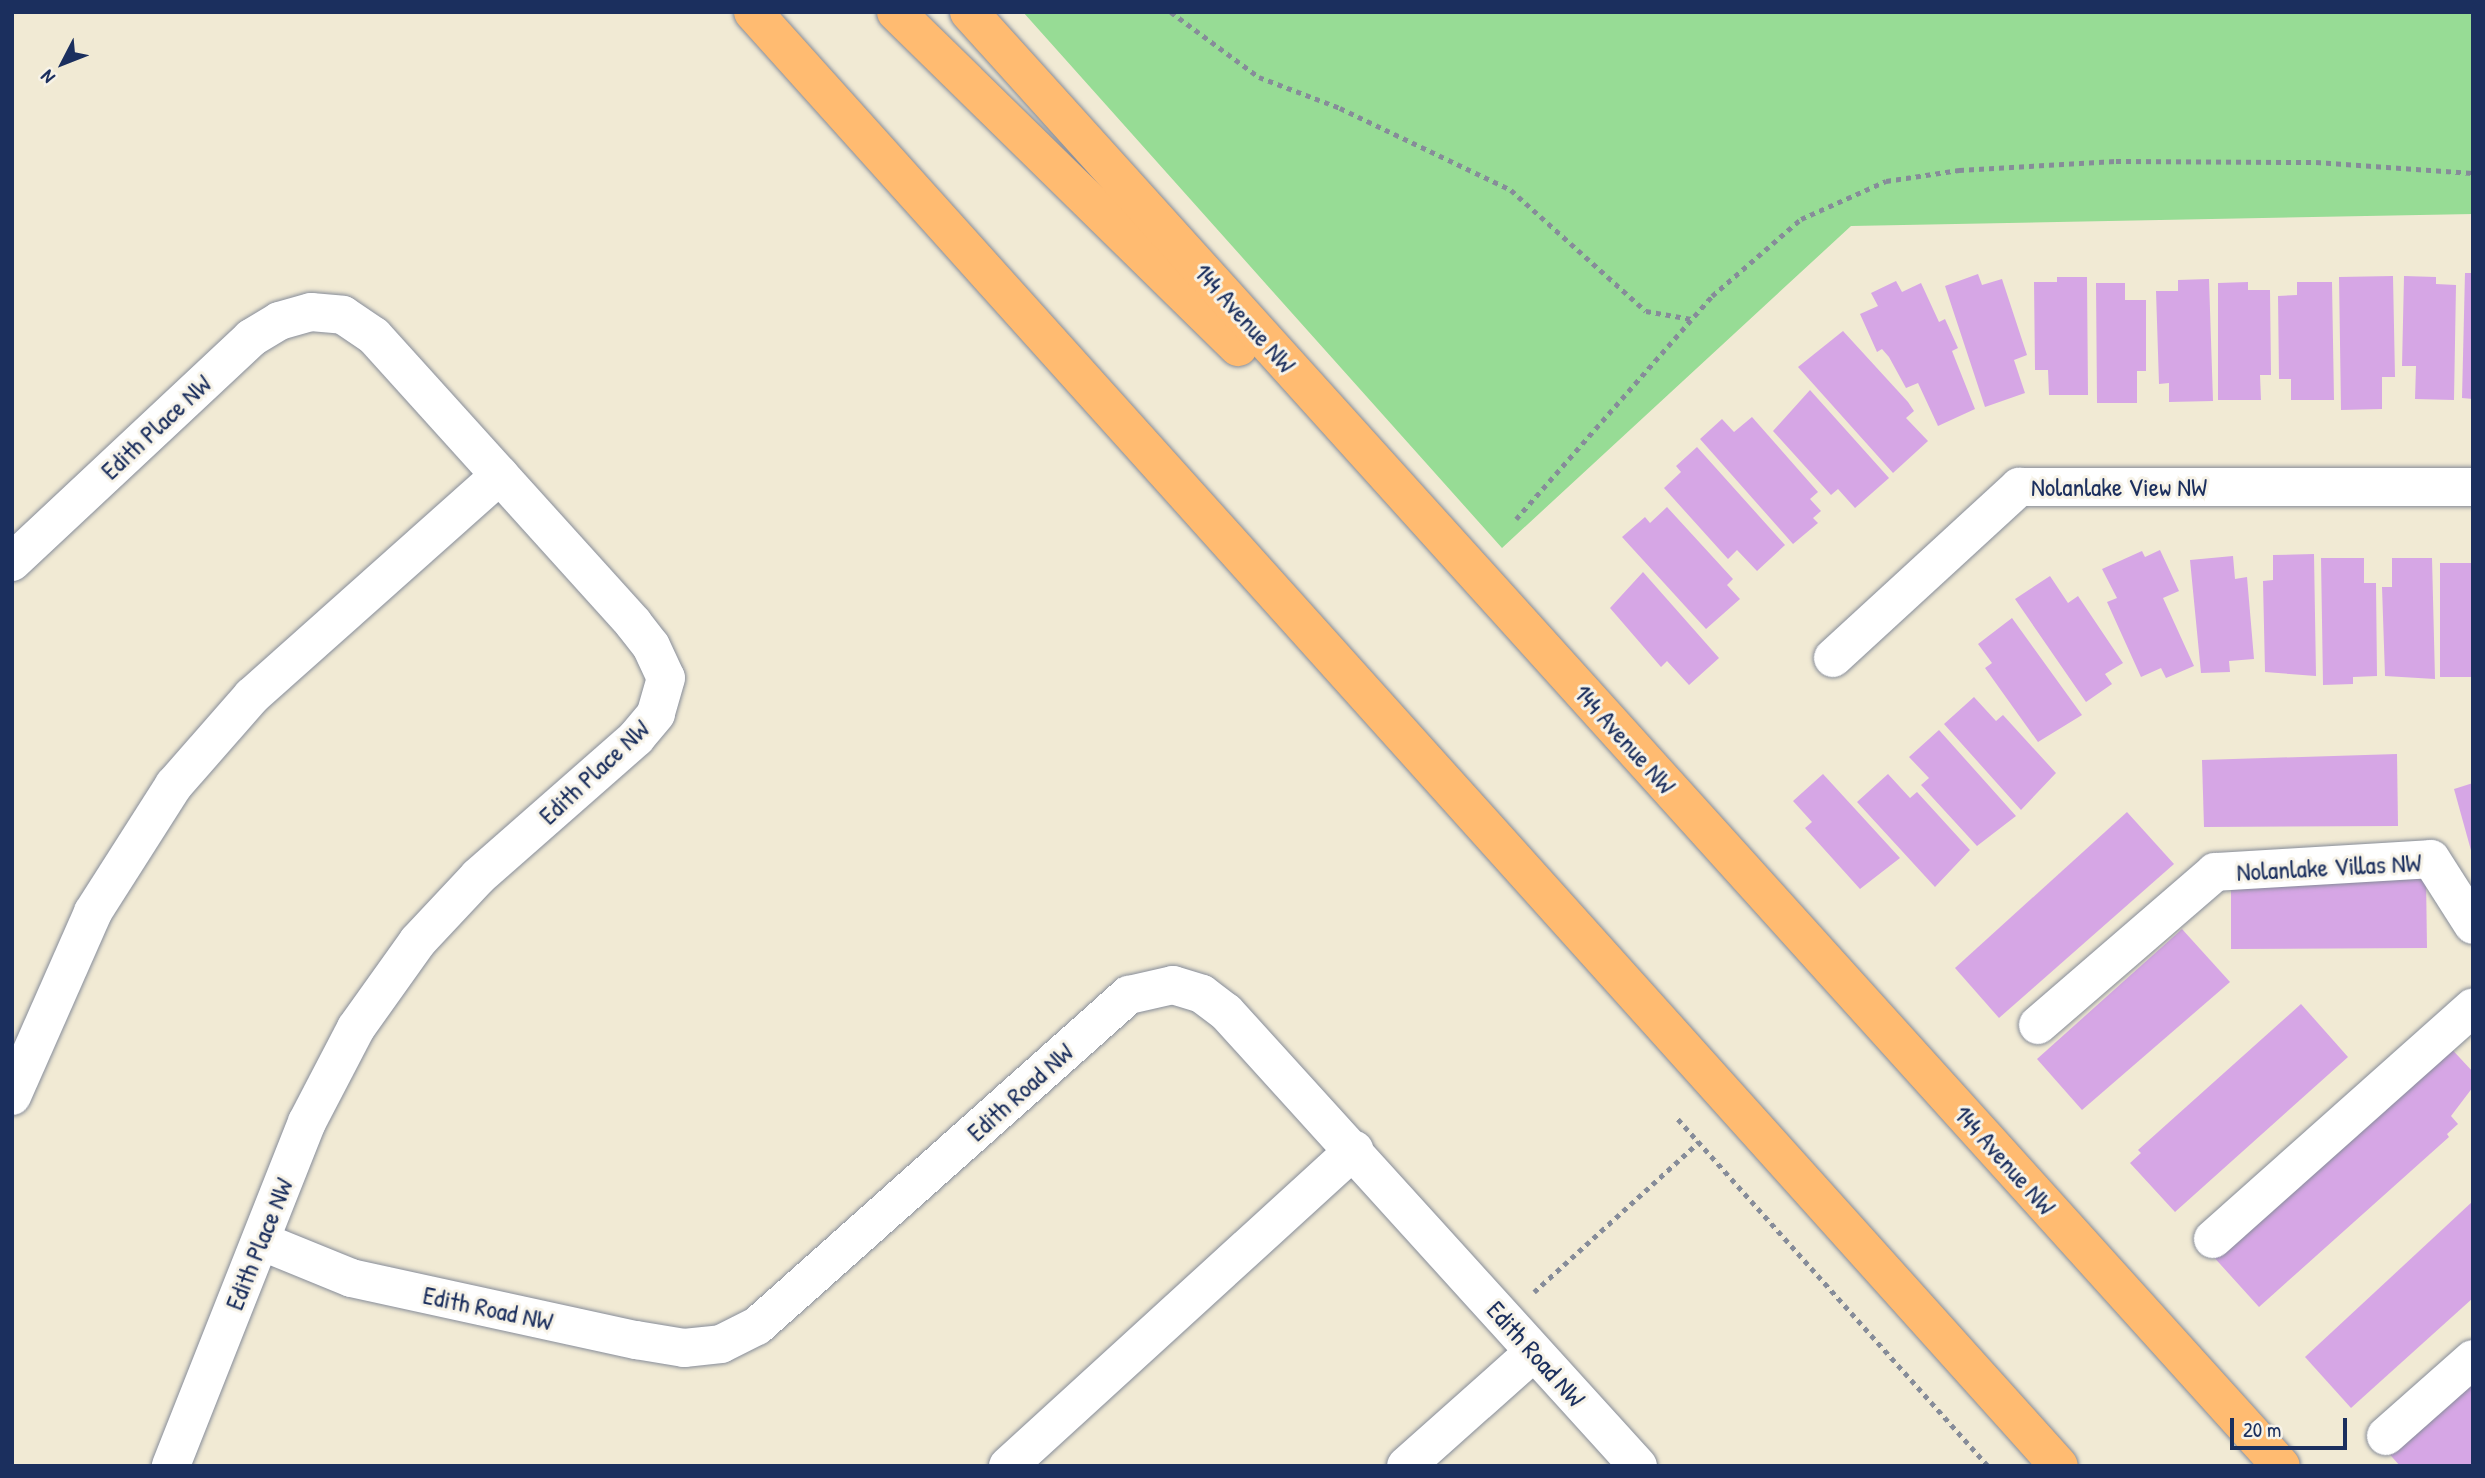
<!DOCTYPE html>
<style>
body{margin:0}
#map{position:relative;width:2485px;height:1478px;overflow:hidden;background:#f1ead4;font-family:"Patrick Hand",sans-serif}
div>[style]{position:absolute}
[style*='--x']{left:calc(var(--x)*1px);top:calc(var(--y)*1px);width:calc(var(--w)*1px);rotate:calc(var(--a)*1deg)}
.green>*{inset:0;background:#97dc95}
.building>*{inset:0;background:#d6a6e5}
.path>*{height:4.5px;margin-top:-2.25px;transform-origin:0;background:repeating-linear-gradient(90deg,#868c99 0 5px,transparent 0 10px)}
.roads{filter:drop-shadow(0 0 2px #868c99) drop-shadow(0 0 2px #868c99)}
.minor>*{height:38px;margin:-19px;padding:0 19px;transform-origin:19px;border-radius:19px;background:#fff}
.major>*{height:38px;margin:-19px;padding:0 19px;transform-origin:19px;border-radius:19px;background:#ffbb71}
span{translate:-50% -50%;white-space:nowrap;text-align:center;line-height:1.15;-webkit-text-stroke:6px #f7f3e8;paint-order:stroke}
.street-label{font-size:26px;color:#1b2f5e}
.frame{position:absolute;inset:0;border:14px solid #1b2f5e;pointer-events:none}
.north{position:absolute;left:28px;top:28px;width:70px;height:70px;-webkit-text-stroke:5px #f7f3e8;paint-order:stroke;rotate:228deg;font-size:19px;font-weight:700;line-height:28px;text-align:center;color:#1b2f5e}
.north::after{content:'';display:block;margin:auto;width:24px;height:32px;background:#1b2f5e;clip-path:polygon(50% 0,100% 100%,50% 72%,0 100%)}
.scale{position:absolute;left:2230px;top:1418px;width:117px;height:32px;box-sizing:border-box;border:4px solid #1b2f5e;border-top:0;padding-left:9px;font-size:21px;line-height:24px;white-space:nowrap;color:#1b2f5e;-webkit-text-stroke:5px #f7f3e8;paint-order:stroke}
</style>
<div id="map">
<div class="green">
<div style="clip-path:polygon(1023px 12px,2473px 12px,2473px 214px,1851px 226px,1502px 548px)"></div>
</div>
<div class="building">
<div style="clip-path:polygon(2465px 273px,2473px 273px,2473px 399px,2462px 398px)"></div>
<div style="clip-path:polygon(1978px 274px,1982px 285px,2002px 279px,2027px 355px,2014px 360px,2025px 393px,1985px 407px,1945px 286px)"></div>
<div style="clip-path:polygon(2393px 276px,2395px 377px,2382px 377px,2382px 409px,2341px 410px,2339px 277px)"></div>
<div style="clip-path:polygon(2404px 276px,2436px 277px,2436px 284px,2456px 285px,2454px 400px,2415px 399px,2416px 366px,2402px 366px)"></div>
<div style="clip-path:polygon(2057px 277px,2087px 277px,2088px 395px,2049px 395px,2048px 370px,2035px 370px,2034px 282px,2057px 282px)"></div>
<div style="clip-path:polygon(2209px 279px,2213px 401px,2169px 402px,2169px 383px,2159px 384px,2156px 291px,2178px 291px,2178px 280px)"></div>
<div style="clip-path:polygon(1896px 281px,1902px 292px,1921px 283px,1939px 322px,1945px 319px,1958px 348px,1952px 351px,1975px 409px,1938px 426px,1918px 383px,1906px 388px,1889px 357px,1882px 349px,1877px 352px,1860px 314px,1878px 306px,1871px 293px)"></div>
<div style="clip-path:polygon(2248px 282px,2248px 290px,2270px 290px,2271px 375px,2260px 375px,2261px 400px,2218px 400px,2218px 283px)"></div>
<div style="clip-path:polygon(2297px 282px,2332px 282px,2334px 400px,2291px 400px,2291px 379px,2279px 379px,2278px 296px,2297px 295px)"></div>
<div style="clip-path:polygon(2096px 283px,2125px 283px,2125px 300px,2146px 300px,2146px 371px,2137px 371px,2137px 403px,2097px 403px)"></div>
<div style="clip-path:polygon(1843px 331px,1908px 402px,1914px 411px,1906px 418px,1928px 441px,1893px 473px,1798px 367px)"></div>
<div style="clip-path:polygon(1810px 390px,1889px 478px,1855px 508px,1838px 489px,1831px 495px,1773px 431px)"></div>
<div style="clip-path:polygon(1752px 417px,1818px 492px,1810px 499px,1821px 511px,1813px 518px,1818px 523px,1793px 544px,1700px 439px,1722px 419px,1734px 432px)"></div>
<div style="clip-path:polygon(1697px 447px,1785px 545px,1757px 571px,1737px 550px,1728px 559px,1664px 488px,1681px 472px,1676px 466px)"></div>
<div style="clip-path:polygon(1667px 507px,1733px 579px,1727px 585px,1740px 599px,1706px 629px,1622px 537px,1645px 517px,1650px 523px)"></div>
<div style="clip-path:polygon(2160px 550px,2179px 591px,2163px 598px,2194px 666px,2166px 678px,2161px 668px,2141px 677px,2107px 602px,2117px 598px,2102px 569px,2142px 551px,2145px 557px)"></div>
<div style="clip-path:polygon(2314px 554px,2316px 676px,2265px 672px,2263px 581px,2273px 580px,2273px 555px)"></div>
<div style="clip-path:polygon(2233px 556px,2235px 579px,2247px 577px,2254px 659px,2229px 661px,2230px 672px,2201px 673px,2190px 560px)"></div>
<div style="clip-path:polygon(2321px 558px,2364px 558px,2364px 583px,2376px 583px,2377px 676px,2353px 677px,2353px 684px,2323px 685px)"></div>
<div style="clip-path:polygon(2392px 558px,2432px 558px,2435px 679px,2385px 676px,2382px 587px,2392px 587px)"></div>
<div style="clip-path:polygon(2440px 563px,2473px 563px,2473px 677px,2440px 677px)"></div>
<div style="clip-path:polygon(1643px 572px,1719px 658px,1689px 685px,1667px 661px,1661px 667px,1610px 608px)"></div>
<div style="clip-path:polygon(2050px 576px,2068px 603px,2078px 596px,2123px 663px,2105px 674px,2112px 684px,2086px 702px,2015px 599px)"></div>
<div style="clip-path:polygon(2012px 618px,2082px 715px,2038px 742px,1985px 668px,1992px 663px,1978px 644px)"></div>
<div style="clip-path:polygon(1974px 697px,1996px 721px,2003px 715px,2056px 773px,2021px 810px,1944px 724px)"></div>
<div style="clip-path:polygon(1939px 730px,2016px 816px,1977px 846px,1921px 785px,1929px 778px,1909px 757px)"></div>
<div style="clip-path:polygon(2397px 754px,2398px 826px,2204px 827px,2202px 760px)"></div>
<div style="clip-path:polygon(1823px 774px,1900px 858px,1860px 889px,1805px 828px,1812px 822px,1793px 801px)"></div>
<div style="clip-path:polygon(1888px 774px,1910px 798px,1917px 792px,1970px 850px,1935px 887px,1857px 802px)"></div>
<div style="clip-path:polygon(2473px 783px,2473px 854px,2472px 854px,2454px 789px)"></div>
<div style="clip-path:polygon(2127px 812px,2174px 864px,1999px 1018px,1955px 968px)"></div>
<div style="clip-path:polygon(2426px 877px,2427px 948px,2231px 949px,2231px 882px)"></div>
<div style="clip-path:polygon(2182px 929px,2230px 982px,2082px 1110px,2037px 1059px)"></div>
<div style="clip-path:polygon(2301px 1004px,2348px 1057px,2175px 1212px,2130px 1163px,2141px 1153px,2138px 1150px)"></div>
<div style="clip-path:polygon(2447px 1044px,2473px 1072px,2473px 1087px,2451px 1116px,2458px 1124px,2447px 1134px,2449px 1137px,2259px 1307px,2211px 1254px)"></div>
<div style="clip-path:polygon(2473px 1201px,2473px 1298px,2351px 1408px,2305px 1357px)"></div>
<div style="clip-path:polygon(2473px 1371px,2473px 1466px,2400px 1466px,2385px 1449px)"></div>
</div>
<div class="path">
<div style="--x:1171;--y:12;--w:109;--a:36.5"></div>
<div style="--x:1259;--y:77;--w:87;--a:20.9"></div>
<div style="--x:1340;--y:108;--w:190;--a:25.6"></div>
<div style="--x:1511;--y:190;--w:181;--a:41.9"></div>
<div style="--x:1646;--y:311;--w:46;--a:10.1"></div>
<div style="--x:1516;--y:519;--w:297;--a:-48.7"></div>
<div style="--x:1712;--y:296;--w:118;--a:-40.9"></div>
<div style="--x:1801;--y:219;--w:93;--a:-24.1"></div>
<div style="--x:1886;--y:181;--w:74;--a:-8.6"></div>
<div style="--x:1959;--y:170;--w:157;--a:-3.3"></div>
<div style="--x:2116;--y:161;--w:200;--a:0.3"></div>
<div style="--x:2316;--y:162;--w:157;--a:4"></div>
<div style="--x:1678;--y:1119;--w:465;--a:48.2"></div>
<div style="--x:1534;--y:1292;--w:223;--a:-42.3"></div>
</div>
<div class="roads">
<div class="minor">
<div style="--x:12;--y:562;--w:328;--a:-43.1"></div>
<div style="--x:251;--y:338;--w:33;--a:-31"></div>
<div style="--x:279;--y:321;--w:33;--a:-16"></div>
<div style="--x:311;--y:312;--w:32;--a:5"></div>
<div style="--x:343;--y:315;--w:37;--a:34"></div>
<div style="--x:374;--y:336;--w:387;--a:47.9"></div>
<div style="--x:633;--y:623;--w:29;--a:52"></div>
<div style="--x:651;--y:646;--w:35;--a:65"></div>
<div style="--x:666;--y:678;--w:37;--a:106"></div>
<div style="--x:656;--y:714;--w:31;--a:130"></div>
<div style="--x:636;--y:738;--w:210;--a:138.7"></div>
<div style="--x:478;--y:877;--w:88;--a:133.2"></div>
<div style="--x:418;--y:941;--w:107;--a:125.5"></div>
<div style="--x:356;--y:1028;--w:106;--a:117.5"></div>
<div style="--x:307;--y:1122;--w:370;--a:111.6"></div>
<div style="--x:1833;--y:658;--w:253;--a:-42.6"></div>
<div style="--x:2019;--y:487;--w:454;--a:0"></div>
<div style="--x:2038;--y:1025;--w:234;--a:-40.8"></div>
<div style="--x:2215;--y:872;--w:216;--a:-3.4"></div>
<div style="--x:2431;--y:859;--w:78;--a:57.5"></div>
<div style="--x:12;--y:1096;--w:201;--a:-66.2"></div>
<div style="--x:93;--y:912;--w:151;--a:-57.5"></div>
<div style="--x:174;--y:785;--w:118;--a:-48.8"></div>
<div style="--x:252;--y:696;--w:332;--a:-41.7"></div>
<div style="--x:2213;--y:1239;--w:348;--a:-41.7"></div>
<div style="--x:263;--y:1242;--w:95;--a:22.2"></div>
<div style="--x:351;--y:1278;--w:292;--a:12.3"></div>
<div style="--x:636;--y:1340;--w:49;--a:9.5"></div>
<div style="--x:684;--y:1348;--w:37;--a:-6"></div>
<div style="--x:721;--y:1344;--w:40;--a:-26.6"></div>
<div style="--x:757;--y:1326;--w:498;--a:-41.7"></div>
<div style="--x:1129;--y:995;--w:45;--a:-12.8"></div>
<div style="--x:1173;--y:985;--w:30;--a:17"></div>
<div style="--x:1202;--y:994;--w:30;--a:37"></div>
<div style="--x:1226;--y:1012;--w:613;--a:47.78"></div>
<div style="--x:2386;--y:1436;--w:116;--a:-41.5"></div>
<div style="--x:1008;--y:1466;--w:469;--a:-42.4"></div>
<div style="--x:1406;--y:1466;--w:171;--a:-41.7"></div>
</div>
<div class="major">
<div style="--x:753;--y:12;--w:1954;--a:48.07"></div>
<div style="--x:896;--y:12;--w:479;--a:44.4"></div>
<div style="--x:969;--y:12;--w:1958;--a:47.94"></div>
</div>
</div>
<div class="street-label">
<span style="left:1245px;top:318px;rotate:48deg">144 Avenue NW</span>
<span style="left:156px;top:427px;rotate:-43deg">Edith Place NW</span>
<span style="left:2119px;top:487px">Nolanlake View NW</span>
<span style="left:1625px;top:739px;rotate:48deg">144 Avenue NW</span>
<span style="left:594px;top:772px;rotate:-43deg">Edith Place NW</span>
<span style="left:2329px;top:867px;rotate:-3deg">Nolanlake Villas NW</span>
<span style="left:1020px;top:1092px;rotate:-42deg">Edith Road NW</span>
<span style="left:2005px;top:1160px;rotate:48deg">144 Avenue NW</span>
<span style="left:259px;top:1244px;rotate:-68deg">Edith Place NW</span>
<span style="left:488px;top:1308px;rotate:12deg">Edith Road NW</span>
<span style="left:1536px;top:1354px;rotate:48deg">Edith Road NW</span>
</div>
<div class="frame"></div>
<div class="north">N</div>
<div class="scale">20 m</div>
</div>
